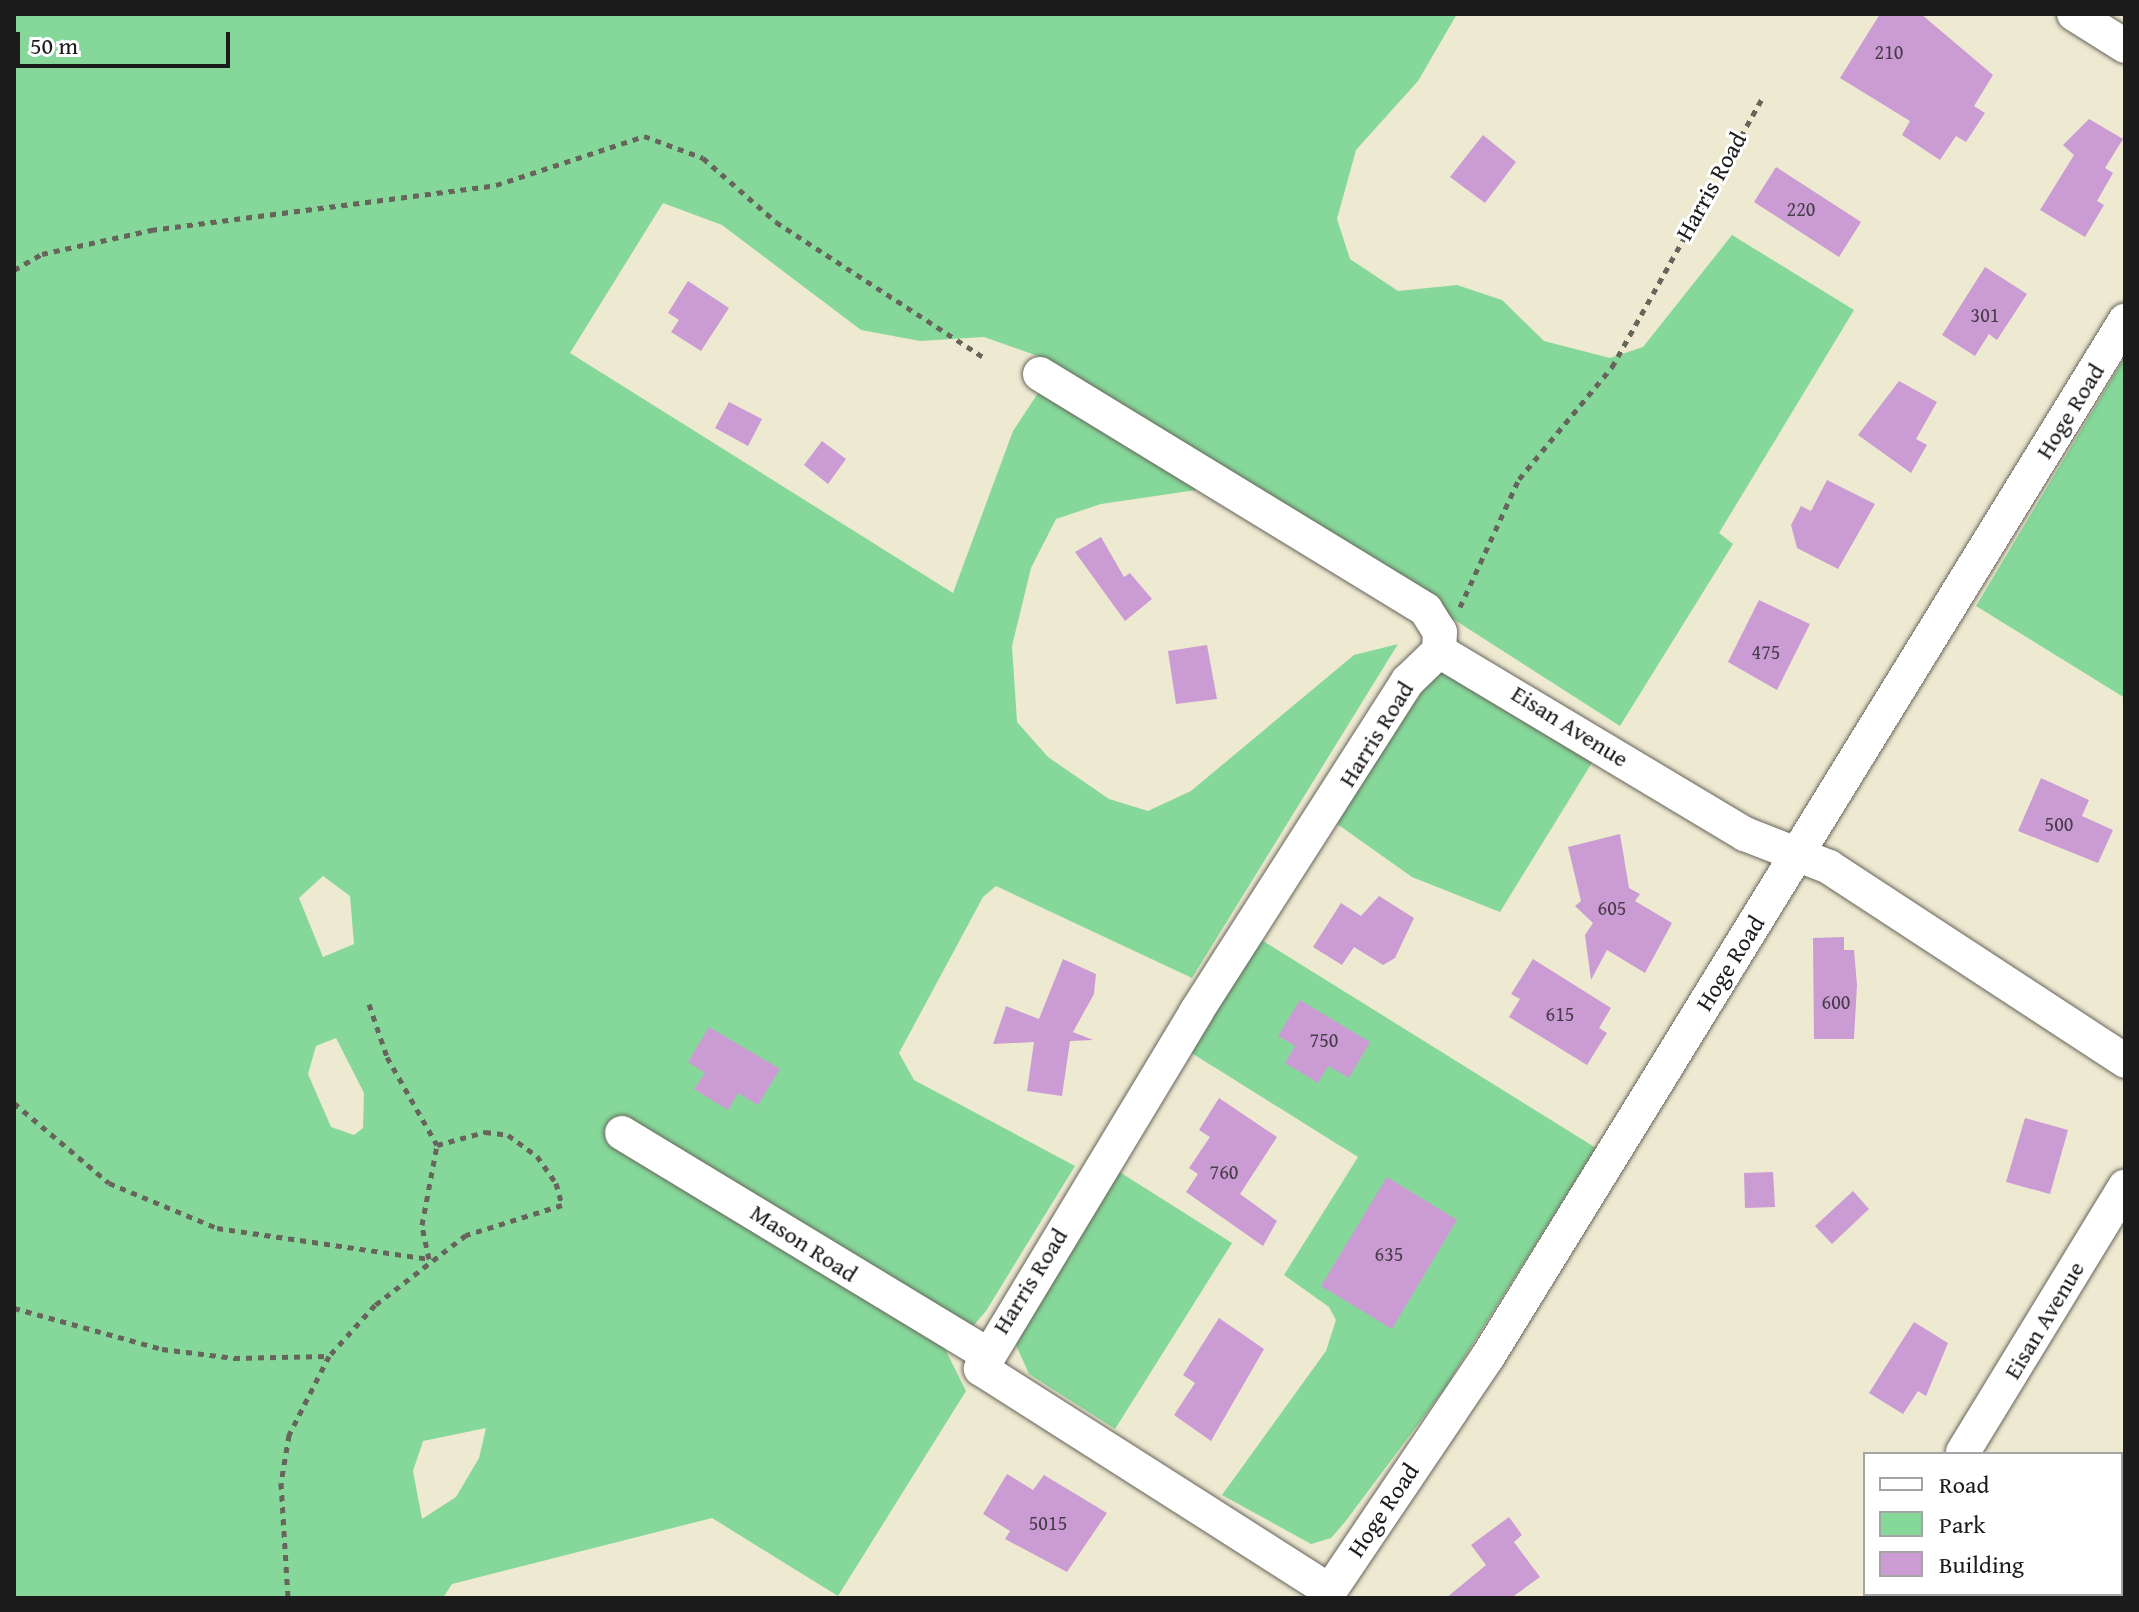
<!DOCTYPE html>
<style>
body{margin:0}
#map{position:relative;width:2139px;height:1612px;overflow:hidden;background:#eee9d1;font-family:"Gentium Book Plus",serif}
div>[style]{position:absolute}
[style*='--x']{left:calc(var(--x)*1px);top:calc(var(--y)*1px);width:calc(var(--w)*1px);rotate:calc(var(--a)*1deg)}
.green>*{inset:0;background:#86d89a}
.building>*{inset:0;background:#cb9cd4}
.path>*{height:5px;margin-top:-2.5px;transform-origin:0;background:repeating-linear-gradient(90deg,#66645b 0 6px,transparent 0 12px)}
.roads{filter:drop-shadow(0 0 2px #66645b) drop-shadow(0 0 2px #66645b)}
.minor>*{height:34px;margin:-17px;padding:0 17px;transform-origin:17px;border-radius:17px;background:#fff}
span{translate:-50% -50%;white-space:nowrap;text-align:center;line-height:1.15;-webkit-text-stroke:6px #fff;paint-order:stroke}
.number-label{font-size:20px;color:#483c4a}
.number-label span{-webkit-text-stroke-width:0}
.street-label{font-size:24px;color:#1c1c1c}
.frame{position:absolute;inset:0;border:16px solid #1c1c1c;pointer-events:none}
.legend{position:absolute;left:1863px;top:1452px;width:260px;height:144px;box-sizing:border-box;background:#fff;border:2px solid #a4a4a4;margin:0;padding:10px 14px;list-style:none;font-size:24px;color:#1c1c1c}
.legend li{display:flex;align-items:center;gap:16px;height:40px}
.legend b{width:40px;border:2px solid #a4a4a4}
.scale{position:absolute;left:16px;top:32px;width:214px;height:36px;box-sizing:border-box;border:4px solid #1c1c1c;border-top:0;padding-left:10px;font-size:24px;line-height:28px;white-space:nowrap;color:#1c1c1c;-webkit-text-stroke:6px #fff;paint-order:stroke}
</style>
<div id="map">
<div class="green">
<div style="clip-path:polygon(evenodd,14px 14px,1457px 14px,1418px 81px,1356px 150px,1337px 219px,1350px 259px,1398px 291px,1457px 285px,1502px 300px,1544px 341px,1610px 358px,1643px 347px,1732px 235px,1854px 310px,1719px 533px,1733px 544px,1620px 726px,1049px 360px,984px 337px,920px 341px,861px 330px,722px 225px,663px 203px,570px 353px,953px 593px,1013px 431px,1040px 390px,1203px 489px,1101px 504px,1056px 519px,1031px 568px,1012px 646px,1017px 722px,1048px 757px,1109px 799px,1148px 811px,1191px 791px,1354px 655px,1398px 644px,1192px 978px,996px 886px,983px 897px,899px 1053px,914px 1080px,1075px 1166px,986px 1311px,974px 1325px,958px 1327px,944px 1347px,966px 1391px,838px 1596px,712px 1518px,452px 1584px,443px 1598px,14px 1598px,14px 14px,323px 876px,350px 896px,354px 944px,323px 957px,299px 898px,323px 876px,14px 14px,336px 1038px,364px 1093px,363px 1128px,354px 1135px,331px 1127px,308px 1074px,316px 1046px,336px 1038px,14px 14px,486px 1428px,479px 1458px,456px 1497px,422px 1519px,413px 1471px,423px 1441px,486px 1428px)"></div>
<div style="clip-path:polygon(2125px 357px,2125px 698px,1976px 606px)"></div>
<div style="clip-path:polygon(1456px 668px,1598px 753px,1500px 912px,1412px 877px,1333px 821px,1431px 669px)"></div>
<div style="clip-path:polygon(1260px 939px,1596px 1148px,1445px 1388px,1345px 1522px,1331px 1538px,1311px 1544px,1222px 1495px,1326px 1351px,1336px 1320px,1329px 1307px,1284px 1275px,1358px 1157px,1190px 1052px)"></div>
<div style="clip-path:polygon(1118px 1171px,1232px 1243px,1115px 1429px,1029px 1374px,1016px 1345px)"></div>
<div style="clip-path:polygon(2121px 1571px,2125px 1598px,2040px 1598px,2121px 1594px)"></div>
</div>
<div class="building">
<div style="clip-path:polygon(1880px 14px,1921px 14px,1993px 75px,1974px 106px,1985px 113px,1966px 142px,1956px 136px,1940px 160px,1902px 135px,1910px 121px,1840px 78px)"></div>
<div style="clip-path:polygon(2089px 119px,2123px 139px,2105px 168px,2113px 173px,2097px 201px,2104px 205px,2085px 237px,2040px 210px,2074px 155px,2063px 145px)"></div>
<div style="clip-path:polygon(1483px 135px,1516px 162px,1485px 203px,1450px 177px)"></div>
<div style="clip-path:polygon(1776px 167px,1861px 222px,1839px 257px,1754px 202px)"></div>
<div style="clip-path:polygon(1985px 267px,2027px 294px,1997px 340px,1989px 334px,1975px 356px,1942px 335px)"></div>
<div style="clip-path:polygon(688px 281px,729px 308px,701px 351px,671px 332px,679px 320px,668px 313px)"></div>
<div style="clip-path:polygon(1899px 381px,1937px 402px,1916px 439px,1927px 445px,1911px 473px,1858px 435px)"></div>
<div style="clip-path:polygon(729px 402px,762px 419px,748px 446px,715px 428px)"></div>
<div style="clip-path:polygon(822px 441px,846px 459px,828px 484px,804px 465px)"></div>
<div style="clip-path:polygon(1827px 480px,1875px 504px,1838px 569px,1797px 548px,1791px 525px,1801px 506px,1811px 511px)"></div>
<div style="clip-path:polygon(1101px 537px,1124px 577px,1130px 573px,1152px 599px,1125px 621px,1075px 552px)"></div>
<div style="clip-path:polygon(1759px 600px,1810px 624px,1777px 690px,1728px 662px)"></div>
<div style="clip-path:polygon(1207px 645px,1217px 699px,1176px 704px,1168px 651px)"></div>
<div style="clip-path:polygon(2041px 778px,2089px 800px,2082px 816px,2113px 830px,2098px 863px,2018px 831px)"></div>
<div style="clip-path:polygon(1620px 834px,1629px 888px,1640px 894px,1635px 901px,1672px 923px,1645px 973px,1607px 950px,1591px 980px,1585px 935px,1593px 923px,1575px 906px,1581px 901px,1568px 847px)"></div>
<div style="clip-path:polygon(1379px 896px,1414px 918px,1395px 958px,1383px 965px,1354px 947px,1342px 965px,1313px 947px,1341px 903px,1361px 916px)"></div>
<div style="clip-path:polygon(1844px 937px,1844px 950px,1854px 950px,1857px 985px,1854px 1039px,1814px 1039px,1813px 938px)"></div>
<div style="clip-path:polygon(1063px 959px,1096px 974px,1094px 994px,1073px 1032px,1093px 1040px,1070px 1041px,1062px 1096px,1027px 1091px,1034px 1042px,993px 1044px,1006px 1006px,1039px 1019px)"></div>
<div style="clip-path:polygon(1533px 959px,1611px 1008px,1599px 1028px,1607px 1033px,1587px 1065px,1509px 1017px,1520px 999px,1511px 994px)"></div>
<div style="clip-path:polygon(1300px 1000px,1370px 1042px,1349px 1078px,1328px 1066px,1318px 1083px,1285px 1063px,1295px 1046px,1278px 1036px)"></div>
<div style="clip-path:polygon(709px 1027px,780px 1069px,758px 1105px,738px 1093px,728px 1110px,694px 1089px,705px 1073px,688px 1062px)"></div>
<div style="clip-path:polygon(1219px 1098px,1277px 1137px,1240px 1194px,1277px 1221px,1263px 1246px,1186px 1192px,1198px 1174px,1189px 1168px,1210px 1137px,1199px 1130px)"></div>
<div style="clip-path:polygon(2025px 1118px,2068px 1130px,2050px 1194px,2006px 1182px)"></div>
<div style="clip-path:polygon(1773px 1172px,1775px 1207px,1745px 1208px,1744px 1173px)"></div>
<div style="clip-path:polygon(1387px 1177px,1457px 1220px,1392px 1329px,1321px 1286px)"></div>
<div style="clip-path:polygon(1853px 1191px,1869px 1209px,1832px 1244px,1815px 1226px)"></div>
<div style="clip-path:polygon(1219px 1318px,1264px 1349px,1211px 1441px,1174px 1415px,1195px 1383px,1183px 1375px)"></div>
<div style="clip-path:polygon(1914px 1322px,1948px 1343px,1926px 1396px,1918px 1391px,1903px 1414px,1869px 1393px)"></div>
<div style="clip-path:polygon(1007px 1474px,1033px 1490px,1044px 1475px,1107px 1513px,1067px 1572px,1005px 1539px,1010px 1531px,983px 1514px)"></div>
<div style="clip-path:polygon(1509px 1517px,1522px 1535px,1514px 1542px,1540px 1577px,1511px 1598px,1446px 1598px,1486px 1565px,1471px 1545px)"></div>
</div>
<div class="path">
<div style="--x:14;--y:270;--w:32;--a:-30"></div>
<div style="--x:42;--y:254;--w:112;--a:-12.4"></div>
<div style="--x:151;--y:230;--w:348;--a:-7.4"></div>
<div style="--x:496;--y:185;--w:156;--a:-18.3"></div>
<div style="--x:644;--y:136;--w:63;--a:20.4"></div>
<div style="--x:703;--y:158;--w:97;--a:41.2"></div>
<div style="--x:776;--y:222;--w:249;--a:33.1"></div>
<div style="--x:1460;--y:607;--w:141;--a:-65.3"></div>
<div style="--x:1519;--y:479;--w:146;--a:-50.3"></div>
<div style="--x:1612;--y:367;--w:307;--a:-60.8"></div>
<div style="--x:369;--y:1004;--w:56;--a:71.2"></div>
<div style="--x:387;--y:1057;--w:101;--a:60.4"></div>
<div style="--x:14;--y:1103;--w:124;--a:40.1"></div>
<div style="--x:109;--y:1183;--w:117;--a:22.6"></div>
<div style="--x:217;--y:1228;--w:214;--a:8.3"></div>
<div style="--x:429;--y:1259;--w:35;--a:-102"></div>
<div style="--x:422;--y:1225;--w:81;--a:-79.4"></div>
<div style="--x:437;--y:1145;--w:50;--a:-15.2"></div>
<div style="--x:485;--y:1132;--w:23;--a:7"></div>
<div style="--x:508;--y:1135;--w:36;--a:36"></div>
<div style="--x:537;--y:1156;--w:33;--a:55"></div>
<div style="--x:556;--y:1183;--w:23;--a:75"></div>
<div style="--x:562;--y:1205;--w:101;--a:162.6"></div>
<div style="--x:466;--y:1235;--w:115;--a:142.4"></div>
<div style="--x:375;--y:1305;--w:69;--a:132"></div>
<div style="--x:329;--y:1356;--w:89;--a:116.9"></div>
<div style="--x:289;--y:1435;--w:49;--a:99.5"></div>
<div style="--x:281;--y:1483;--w:115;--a:86.5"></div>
<div style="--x:14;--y:1308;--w:154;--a:15.5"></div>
<div style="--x:162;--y:1349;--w:73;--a:7.1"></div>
<div style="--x:234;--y:1358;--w:94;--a:-1.2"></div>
</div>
<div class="roads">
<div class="minor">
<div style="--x:2074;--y:14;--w:60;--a:32.1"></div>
<div style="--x:1040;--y:374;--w:452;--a:31.4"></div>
<div style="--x:1426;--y:610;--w:26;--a:58"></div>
<div style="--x:1440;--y:632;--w:19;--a:93"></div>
<div style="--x:1439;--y:651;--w:357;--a:30.9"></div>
<div style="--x:1745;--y:834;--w:90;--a:21.4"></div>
<div style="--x:1829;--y:867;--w:354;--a:33.2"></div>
<div style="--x:622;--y:1133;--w:424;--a:31.2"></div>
<div style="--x:1963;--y:1452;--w:311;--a:-58.6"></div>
<div style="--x:1330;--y:1591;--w:414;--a:-147.5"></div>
<div style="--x:981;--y:1369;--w:417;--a:-58.9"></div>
<div style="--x:1196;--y:1012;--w:393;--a:-57.4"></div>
<div style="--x:1408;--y:681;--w:43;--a:-44.1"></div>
<div style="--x:1325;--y:1598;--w:290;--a:-56"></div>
<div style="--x:1487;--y:1358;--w:1218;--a:-58.4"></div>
</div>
</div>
<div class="number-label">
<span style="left:1889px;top:51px">210</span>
<span style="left:1801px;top:208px">220</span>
<span style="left:1985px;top:314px">301</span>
<span style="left:1766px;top:651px">475</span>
<span style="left:2059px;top:823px">500</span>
<span style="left:1612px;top:907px">605</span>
<span style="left:1836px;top:1001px">600</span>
<span style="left:1560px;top:1013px">615</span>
<span style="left:1324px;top:1039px">750</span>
<span style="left:1224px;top:1171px">760</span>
<span style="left:1389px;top:1253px">635</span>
<span style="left:1048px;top:1522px">5015</span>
</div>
<div class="street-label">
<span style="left:1711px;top:186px;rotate:-61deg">Harris Road</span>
<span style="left:2070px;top:411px;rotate:-58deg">Hoge Road</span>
<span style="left:1570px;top:726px;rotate:32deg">Eisan Avenue</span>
<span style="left:1376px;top:734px;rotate:-58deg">Harris Road</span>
<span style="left:1730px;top:963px;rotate:-58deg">Hoge Road</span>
<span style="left:804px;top:1243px;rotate:33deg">Mason Road</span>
<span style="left:1030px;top:1281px;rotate:-58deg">Harris Road</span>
<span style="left:2044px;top:1320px;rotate:-59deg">Eisan Avenue</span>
<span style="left:1383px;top:1510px;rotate:-56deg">Hoge Road</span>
</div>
<div class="frame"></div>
<ul class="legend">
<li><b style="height:10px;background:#fff"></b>Road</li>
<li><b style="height:22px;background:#86d89a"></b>Park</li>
<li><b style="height:22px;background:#cb9cd4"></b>Building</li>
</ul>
<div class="scale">50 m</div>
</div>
